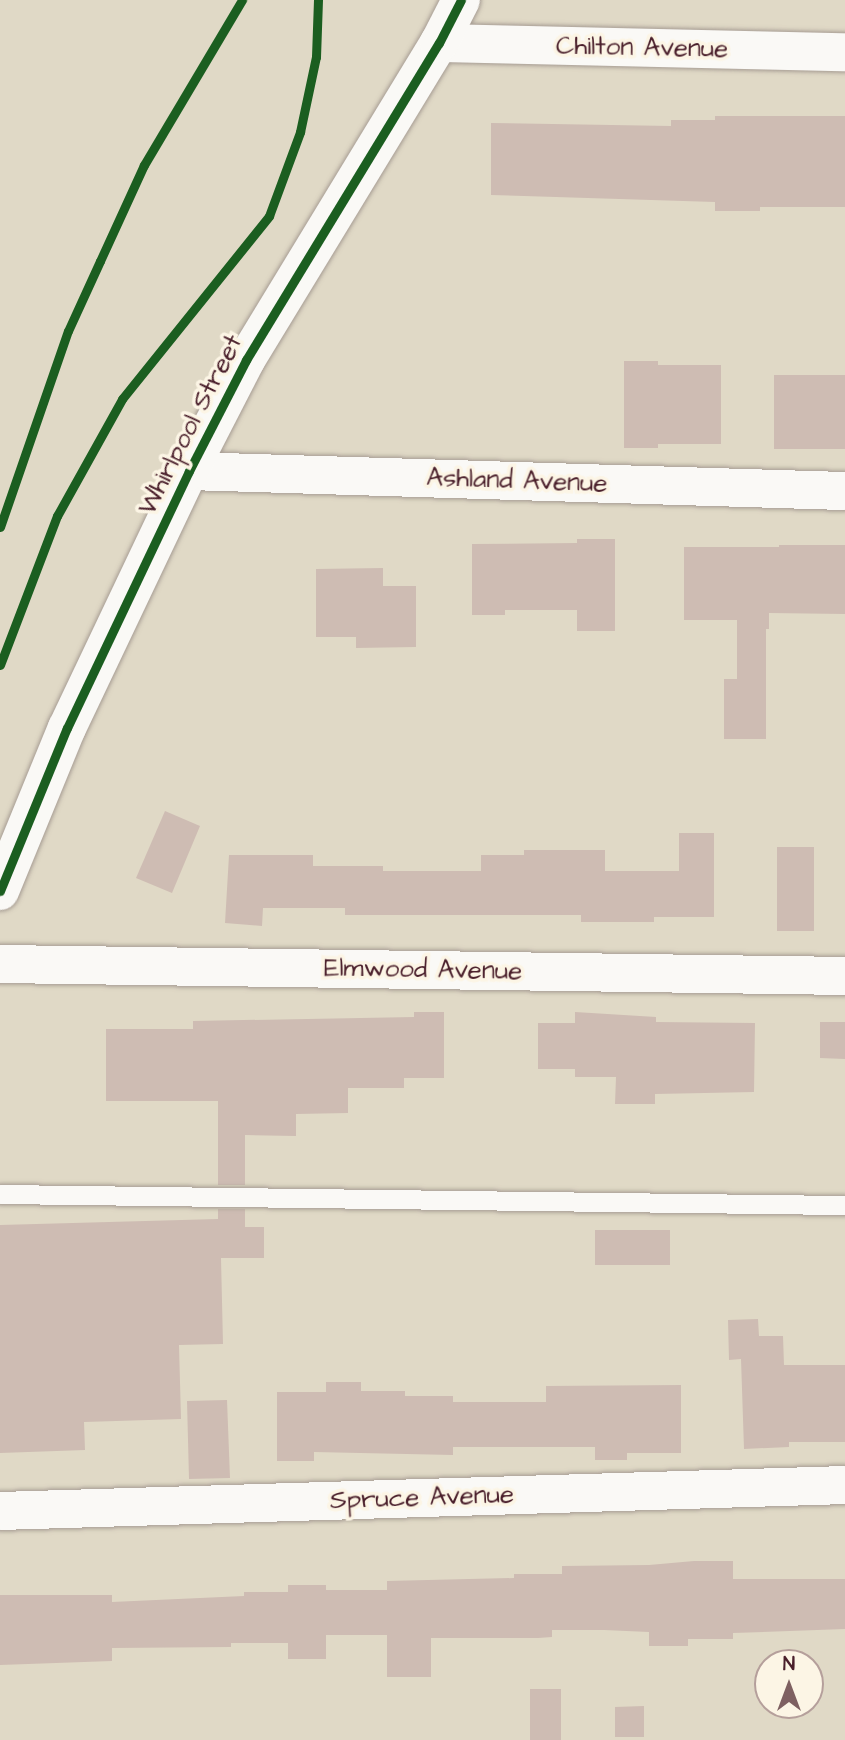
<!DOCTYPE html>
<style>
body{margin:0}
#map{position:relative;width:845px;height:1740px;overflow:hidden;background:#e0d9c6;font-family:"Architects Daughter",sans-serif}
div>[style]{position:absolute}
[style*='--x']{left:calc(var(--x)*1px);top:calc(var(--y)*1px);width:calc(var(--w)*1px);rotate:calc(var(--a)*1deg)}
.building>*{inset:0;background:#cebcb3}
.roads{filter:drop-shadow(0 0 2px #a69c93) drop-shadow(0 0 2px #a69c93)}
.service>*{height:19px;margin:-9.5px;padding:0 9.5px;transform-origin:9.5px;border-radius:9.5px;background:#faf9f6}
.minor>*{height:38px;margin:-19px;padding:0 19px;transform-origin:19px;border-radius:19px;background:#faf9f6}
.tertiary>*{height:38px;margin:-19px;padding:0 19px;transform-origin:19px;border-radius:19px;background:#faf9f6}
.cycleway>*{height:9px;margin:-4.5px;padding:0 4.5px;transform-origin:4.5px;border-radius:4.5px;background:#1b5e20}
span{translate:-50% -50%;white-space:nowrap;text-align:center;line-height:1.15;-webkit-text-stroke:7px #fcf5e5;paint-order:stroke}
.street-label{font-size:26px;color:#4a1f2b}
.north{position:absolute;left:754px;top:1649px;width:70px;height:70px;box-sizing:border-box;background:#fcf5e5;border:2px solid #b59f9b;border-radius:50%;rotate:0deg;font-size:19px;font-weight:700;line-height:28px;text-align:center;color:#4a1f2b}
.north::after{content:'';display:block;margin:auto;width:24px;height:32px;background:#7e6061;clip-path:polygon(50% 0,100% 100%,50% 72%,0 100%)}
</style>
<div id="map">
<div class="building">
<div style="clip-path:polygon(715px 116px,845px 116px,845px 207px,760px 207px,760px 211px,715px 211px,715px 202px,491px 195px,491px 123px,671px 126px,671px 120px,715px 120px)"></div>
<div style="clip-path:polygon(624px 361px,658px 361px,658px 365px,721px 365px,721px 444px,658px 444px,658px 448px,624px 448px)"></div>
<div style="clip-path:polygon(774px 375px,845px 375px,845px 449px,774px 449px)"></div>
<div style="clip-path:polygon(577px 539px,615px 539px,615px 631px,577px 631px,577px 610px,505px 610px,505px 615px,472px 615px,472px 544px,577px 543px)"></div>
<div style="clip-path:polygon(779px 545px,845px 545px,845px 614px,769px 613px,769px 629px,766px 629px,766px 739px,724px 739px,724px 679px,737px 679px,737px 620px,684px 620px,684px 547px,779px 547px)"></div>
<div style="clip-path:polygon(383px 568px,383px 586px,416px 586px,416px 647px,356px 648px,356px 637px,316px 637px,316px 569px)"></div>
<div style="clip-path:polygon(165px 811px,200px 826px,172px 893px,136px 878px)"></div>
<div style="clip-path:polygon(679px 833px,714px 833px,714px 917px,654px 917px,654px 922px,581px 922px,581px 915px,345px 915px,345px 908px,263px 908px,262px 926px,225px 923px,229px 855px,313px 855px,313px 866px,383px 866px,383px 871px,481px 871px,481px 855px,524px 855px,524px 850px,605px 850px,605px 871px,679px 871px)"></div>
<div style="clip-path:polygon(777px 847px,814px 847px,814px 931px,777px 931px)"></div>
<div style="clip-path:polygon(414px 1012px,444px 1012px,444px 1078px,404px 1078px,404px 1088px,348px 1088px,348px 1113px,296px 1114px,296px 1136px,245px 1135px,245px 1185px,218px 1185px,218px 1101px,106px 1101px,106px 1029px,193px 1029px,193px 1021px,414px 1017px)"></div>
<div style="clip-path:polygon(575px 1012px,656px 1017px,656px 1022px,755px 1023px,754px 1092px,655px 1094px,655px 1104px,615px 1104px,616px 1077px,575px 1077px,575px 1069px,538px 1069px,538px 1023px,575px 1023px)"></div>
<div style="clip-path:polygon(820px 1022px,845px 1022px,845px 1059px,820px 1058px)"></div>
<div style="clip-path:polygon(218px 1209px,245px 1209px,245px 1227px,264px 1227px,264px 1258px,221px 1258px,223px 1344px,179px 1345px,181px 1419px,84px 1422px,85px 1450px,0 1453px,0 1225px,218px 1219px)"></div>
<div style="clip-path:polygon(595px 1230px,670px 1230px,670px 1265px,595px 1265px)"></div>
<div style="clip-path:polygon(758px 1319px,759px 1336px,783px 1336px,784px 1365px,845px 1365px,845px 1442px,789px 1442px,789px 1447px,744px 1449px,741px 1359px,729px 1360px,728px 1320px)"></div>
<div style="clip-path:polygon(326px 1382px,361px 1382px,361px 1391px,405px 1391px,405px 1396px,453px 1396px,453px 1402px,546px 1402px,546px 1386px,681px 1385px,681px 1453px,627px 1453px,627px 1460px,595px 1460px,595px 1447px,453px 1447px,453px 1455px,314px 1452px,314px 1461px,277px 1461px,277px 1392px,326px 1392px)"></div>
<div style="clip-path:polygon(227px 1400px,230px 1478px,189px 1479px,187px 1401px)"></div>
<div style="clip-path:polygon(694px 1561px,733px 1561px,733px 1579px,845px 1579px,845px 1629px,733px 1633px,733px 1639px,688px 1639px,688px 1646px,649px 1646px,649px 1632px,604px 1630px,552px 1630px,552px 1637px,538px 1638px,431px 1638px,431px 1677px,387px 1677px,387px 1635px,326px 1635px,326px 1659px,288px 1659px,288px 1643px,231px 1643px,231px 1647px,112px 1648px,112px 1661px,0 1665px,0 1595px,112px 1595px,112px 1602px,244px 1596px,244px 1592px,288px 1592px,288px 1585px,326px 1585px,326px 1590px,387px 1590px,387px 1581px,514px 1578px,514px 1574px,562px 1574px,562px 1566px,649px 1565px)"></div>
<div style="clip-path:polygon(530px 1689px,561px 1689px,561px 1740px,530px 1740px)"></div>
<div style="clip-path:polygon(644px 1706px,644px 1737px,615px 1737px,615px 1707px)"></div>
</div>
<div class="roads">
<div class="service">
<div style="--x:0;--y:1194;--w:845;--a:0.75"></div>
</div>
<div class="minor">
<div style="--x:439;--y:43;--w:406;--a:1.3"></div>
<div style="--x:189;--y:471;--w:656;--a:1.75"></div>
<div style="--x:0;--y:964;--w:845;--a:0.81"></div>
<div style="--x:0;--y:1511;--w:845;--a:-1.76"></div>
</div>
<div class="tertiary">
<div style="--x:0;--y:891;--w:176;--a:-67.7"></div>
<div style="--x:67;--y:728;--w:284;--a:-64.6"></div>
<div style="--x:189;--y:471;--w:125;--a:-62.8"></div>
<div style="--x:246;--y:360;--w:371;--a:-58.7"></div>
<div style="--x:439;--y:43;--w:48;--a:-62.9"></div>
</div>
</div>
<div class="cycleway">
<div style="--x:0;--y:527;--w:207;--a:-70.9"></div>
<div style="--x:68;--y:331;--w:77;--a:-65.4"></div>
<div style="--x:100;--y:261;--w:106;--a:-65.4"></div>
<div style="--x:144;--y:165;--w:192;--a:-59.3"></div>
<div style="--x:0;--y:665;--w:160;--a:-69.1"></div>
<div style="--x:57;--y:516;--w:134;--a:-60.9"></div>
<div style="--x:122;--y:399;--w:235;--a:-51.2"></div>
<div style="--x:269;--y:216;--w:90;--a:-69.7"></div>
<div style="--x:300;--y:132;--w:77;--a:-78"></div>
<div style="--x:316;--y:57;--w:57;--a:-88"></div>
<div style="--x:0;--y:891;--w:176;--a:-67.7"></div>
<div style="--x:67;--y:728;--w:284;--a:-64.6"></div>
<div style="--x:189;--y:471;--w:125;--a:-62.8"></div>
<div style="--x:246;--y:360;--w:371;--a:-58.7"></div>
<div style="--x:439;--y:43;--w:48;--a:-62.9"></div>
</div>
<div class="street-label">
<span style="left:642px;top:48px;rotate:1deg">Chilton Avenue</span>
<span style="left:191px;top:425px;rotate:-63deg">Whirlpool Street</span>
<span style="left:517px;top:481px;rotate:2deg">Ashland Avenue</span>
<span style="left:423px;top:970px;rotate:1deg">Elmwood Avenue</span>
<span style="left:422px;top:1498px;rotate:-2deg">Spruce Avenue</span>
</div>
<div class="north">N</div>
</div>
